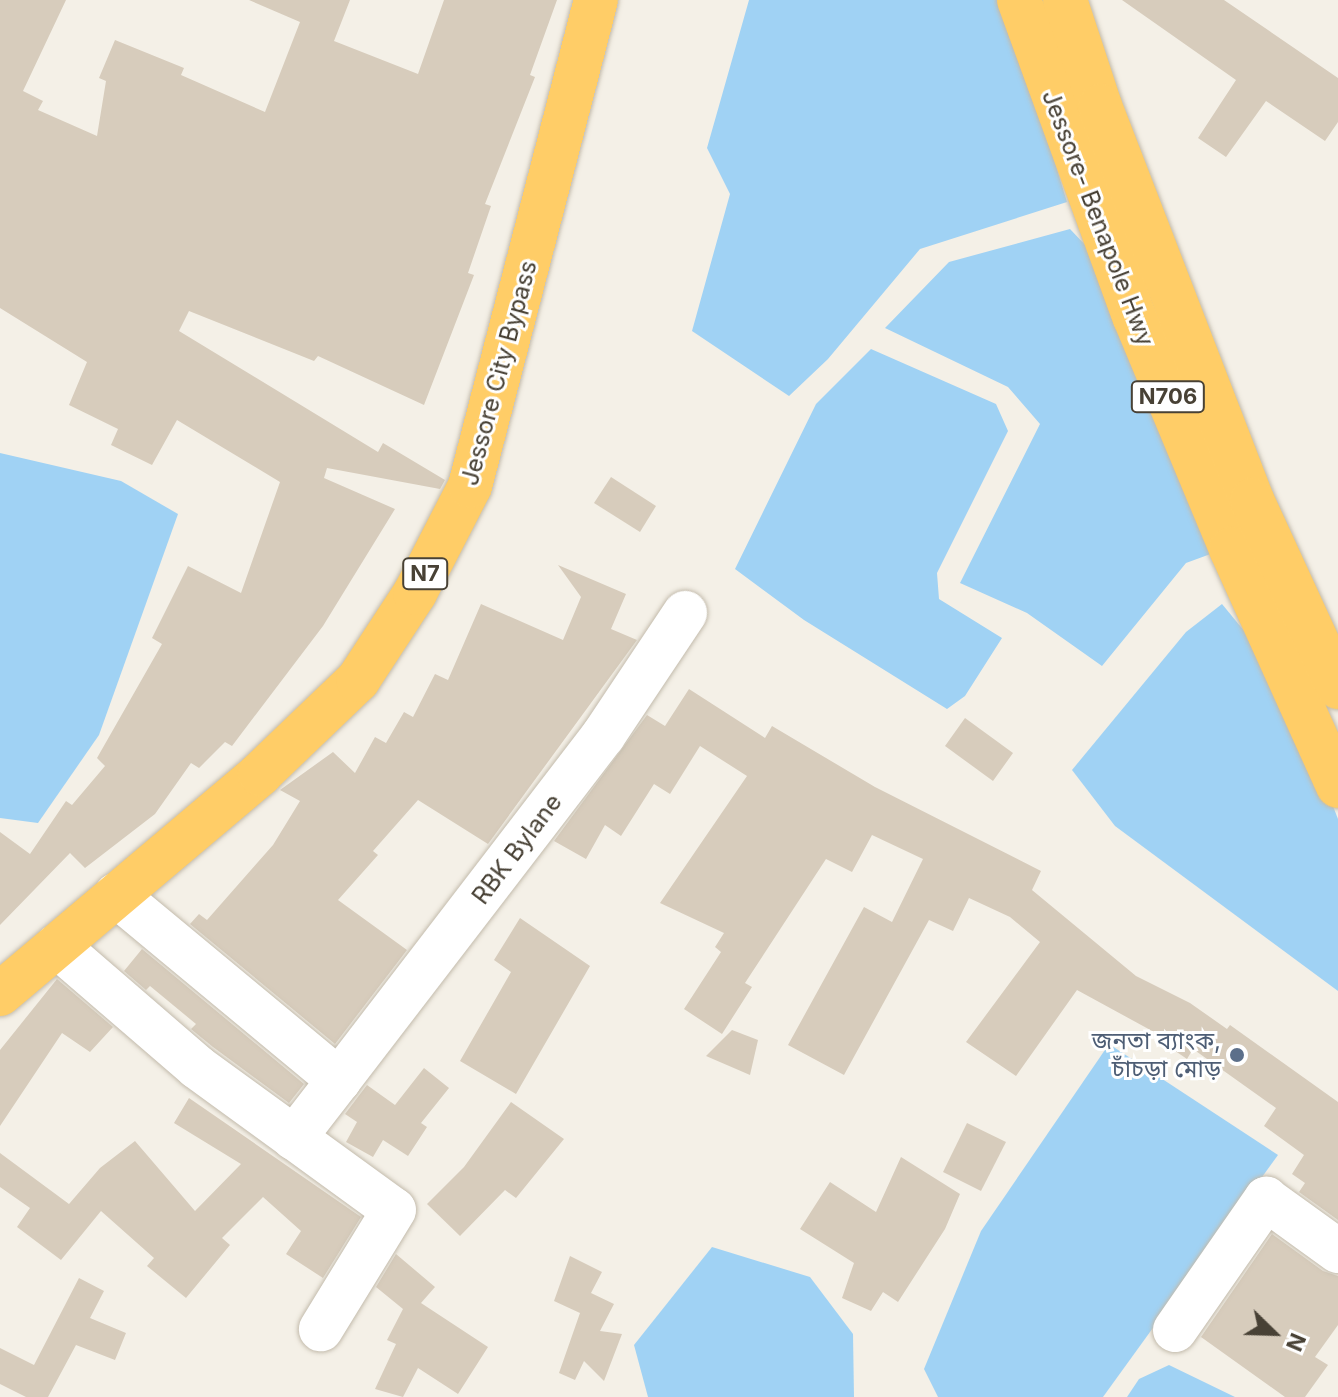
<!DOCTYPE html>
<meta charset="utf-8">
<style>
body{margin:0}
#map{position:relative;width:1338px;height:1397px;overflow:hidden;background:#f4f0e7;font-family:Inter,"Noto Sans Bengali",sans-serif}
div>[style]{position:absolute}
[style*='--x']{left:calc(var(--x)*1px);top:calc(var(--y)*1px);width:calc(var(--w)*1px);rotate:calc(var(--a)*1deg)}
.water>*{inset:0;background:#a0d2f4}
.building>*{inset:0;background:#d7ccbc}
.roads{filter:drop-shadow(0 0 2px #c3bbac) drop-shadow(0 0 2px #c3bbac)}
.minor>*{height:44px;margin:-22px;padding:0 22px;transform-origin:22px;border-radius:22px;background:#fff}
.highway>*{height:44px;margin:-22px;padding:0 22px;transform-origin:22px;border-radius:22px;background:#ffcd67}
.dots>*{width:22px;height:22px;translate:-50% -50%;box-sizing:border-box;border:4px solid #fff;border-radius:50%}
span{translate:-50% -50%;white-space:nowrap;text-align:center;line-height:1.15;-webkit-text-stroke:6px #fff;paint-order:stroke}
.shield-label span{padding:2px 6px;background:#fff;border:2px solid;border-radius:6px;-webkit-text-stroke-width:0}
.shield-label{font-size:22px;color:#484135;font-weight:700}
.street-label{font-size:24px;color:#484135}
.service-label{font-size:24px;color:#4e5e75}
.right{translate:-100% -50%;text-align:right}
.north{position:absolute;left:1234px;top:1293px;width:80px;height:80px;-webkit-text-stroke:6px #fff;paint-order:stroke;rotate:113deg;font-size:22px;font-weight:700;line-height:32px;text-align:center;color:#484135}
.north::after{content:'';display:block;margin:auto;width:28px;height:36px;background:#484135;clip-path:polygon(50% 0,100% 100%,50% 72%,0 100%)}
</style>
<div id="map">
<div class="water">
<div style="clip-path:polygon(749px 0,1005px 0,1067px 202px,920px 249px,828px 359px,789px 396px,692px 331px,730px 194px,707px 148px)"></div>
<div style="clip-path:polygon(1070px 229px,1090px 250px,1216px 552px,1186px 563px,1102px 666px,1027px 613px,960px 583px,1040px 424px,1008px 387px,885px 328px,949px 262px)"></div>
<div style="clip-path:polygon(871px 349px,996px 404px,1008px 431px,937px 573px,939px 599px,1002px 638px,965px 696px,947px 709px,804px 620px,735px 569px,816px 404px)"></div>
<div style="clip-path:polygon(0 453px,121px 481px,178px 514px,99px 735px,38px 823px,0 818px)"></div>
<div style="clip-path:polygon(1222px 604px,1283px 678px,1338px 819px,1338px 991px,1115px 826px,1072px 770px,1186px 632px)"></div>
<div style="clip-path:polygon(1109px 1044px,1278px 1155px,1103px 1397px,938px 1397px,924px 1369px,981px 1231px)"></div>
<div style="clip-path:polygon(712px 1247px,810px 1277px,853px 1334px,854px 1397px,648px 1397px,634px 1345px)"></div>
<div style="clip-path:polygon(1169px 1365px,1235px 1397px,1127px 1397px,1139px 1379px)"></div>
</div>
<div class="building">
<div style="clip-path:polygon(0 0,66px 0,23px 91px,43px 101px,38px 110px,97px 136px,106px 81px,99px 78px,115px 40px,184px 68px,181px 75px,265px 112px,300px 22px,249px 0,350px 0,334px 41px,418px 74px,444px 0,557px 0,530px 75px,535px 77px,485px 204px,491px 206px,468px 273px,474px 275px,424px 405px,318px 356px,314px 361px,189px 311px,179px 331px,378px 452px,383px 443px,445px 480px,440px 489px,327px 468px,324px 478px,395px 509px,323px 626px,232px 746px,225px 742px,199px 768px,191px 763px,155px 814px,85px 868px,70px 853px,0 925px,0 832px,30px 854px,66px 801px,72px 805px,105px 766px,97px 758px,162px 644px,152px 638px,188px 566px,241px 593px,280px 482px,177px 420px,152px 465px,111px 445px,118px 429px,69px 405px,87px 362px,0 308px)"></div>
<div style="clip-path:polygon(1122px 0,1224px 0,1338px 78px,1338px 122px,1325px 141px,1266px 101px,1226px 157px,1198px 138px,1236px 80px)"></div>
<div style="clip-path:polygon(611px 477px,656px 506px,640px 532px,594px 503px)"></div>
<div style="clip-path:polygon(558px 565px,626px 594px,611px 629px,637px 640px,488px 844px,418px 800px,373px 851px,378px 855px,338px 900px,407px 950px,335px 1044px,190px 924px,199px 914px,207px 920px,273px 845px,300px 801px,280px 790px,333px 752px,355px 773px,375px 737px,386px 743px,404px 712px,413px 717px,435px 674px,448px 680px,481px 604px,563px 640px,581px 597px)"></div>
<div style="clip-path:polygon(689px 689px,765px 738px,772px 726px,875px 787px,1041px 871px,1032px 890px,1136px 976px,1190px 1003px,1227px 1029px,1230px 1025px,1338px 1102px,1338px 1220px,1299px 1192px,1305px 1183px,1292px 1174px,1304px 1155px,1264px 1126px,1276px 1108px,1193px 1049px,1187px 1059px,1162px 1042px,1165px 1038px,1077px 990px,1016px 1076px,966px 1042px,1040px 942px,1010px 917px,969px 898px,953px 931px,929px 920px,844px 1075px,788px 1045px,864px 907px,892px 922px,923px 859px,872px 835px,852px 872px,826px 859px,745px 983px,752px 987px,722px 1034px,684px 1009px,721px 952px,715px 947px,724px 933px,660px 903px,747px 776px,700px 746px,670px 794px,654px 784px,621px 836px,605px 825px,586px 859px,554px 841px,647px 715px,665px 726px)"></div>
<div style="clip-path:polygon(965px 718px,1013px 753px,993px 781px,945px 746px)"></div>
<div style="clip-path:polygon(520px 918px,590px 966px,516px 1094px,460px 1061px,511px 972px,494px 960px)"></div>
<div style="clip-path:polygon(142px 949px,304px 1084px,289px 1103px,213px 1047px,191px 1029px,196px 1024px,150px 986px,146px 990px,124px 971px)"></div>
<div style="clip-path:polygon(57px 979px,113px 1027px,90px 1052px,62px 1033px,0 1126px,0 1050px)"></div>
<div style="clip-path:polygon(732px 1030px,758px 1040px,750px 1075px,706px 1056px)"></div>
<div style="clip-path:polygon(424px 1068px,449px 1088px,421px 1123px,427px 1127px,408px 1156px,383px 1140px,373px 1157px,346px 1142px,357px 1122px,345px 1114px,367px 1085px,395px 1105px)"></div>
<div style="clip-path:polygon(189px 1098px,361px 1217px,323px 1278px,286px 1254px,301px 1231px,263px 1197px,222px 1238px,230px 1245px,186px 1298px,147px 1266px,154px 1258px,101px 1211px,61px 1260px,17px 1227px,30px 1208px,0 1187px,0 1153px,69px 1204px,100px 1168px,135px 1141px,195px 1211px,241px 1164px,174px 1123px)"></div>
<div style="clip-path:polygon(511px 1102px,564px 1139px,516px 1198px,505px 1190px,460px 1236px,427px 1204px,464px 1167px)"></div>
<div style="clip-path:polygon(967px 1123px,1006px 1142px,981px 1191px,943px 1172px)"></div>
<div style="clip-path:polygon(901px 1157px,960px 1194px,945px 1229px,898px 1302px,883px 1292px,871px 1311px,842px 1298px,854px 1263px,800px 1229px,830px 1182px,876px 1212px)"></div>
<div style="clip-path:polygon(1272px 1234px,1323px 1271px,1338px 1276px,1338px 1325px,1315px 1357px,1328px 1365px,1305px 1397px,1285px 1397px,1201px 1337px)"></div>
<div style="clip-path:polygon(396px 1254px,435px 1287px,421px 1303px,488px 1347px,458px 1394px,418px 1368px,403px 1397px,375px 1389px,396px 1344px,387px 1340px,403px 1309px,376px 1287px)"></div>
<div style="clip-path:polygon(570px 1256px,602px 1272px,591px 1293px,614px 1304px,600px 1331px,622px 1334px,604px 1381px,584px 1361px,575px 1380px,559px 1373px,580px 1313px,554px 1301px)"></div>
<div style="clip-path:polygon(79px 1278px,104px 1291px,90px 1318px,126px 1333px,115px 1360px,76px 1345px,48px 1397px,26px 1397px,0 1384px,0 1348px,34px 1365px)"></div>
</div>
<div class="roads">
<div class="minor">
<div style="--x:116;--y:895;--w:290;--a:39.7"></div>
<div style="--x:339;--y:1080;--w:434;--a:-52.5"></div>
<div style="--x:603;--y:736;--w:148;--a:-56.3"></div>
<div style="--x:57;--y:946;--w:185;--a:40.8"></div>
<div style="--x:197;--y:1067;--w:243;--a:36"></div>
<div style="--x:394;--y:1210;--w:140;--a:121.5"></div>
<div style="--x:294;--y:1138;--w:73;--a:-52.2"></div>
<div style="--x:1175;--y:1330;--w:160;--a:-55.2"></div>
<div style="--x:1266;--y:1199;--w:89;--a:35.8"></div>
</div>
<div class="highway">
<div style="--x:1019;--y:0;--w:338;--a:70"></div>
<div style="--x:1135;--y:318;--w:250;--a:67.4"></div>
<div style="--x:1231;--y:549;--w:260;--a:65.7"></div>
<div style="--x:1065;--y:0;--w:112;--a:71.7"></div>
<div style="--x:1100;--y:106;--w:422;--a:68.9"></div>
<div style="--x:1252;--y:500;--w:206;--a:65.3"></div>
<div style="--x:0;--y:994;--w:341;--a:-40.2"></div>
<div style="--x:260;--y:774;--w:136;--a:-43.8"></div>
<div style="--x:358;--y:680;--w:104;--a:-56.8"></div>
<div style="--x:415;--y:593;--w:120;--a:-62.8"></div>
<div style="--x:470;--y:486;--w:502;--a:-75.47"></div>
</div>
</div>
<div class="dots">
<div style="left:1237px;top:1055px;background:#5c6f8a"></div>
</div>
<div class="shield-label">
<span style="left:1168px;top:397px">N706</span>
<span style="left:425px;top:574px">N7</span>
</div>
<div class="street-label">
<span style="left:1098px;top:218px;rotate:69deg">Jessore- Benapole Hwy</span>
<span style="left:499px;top:373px;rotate:-75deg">Jessore City Bypass</span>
<span style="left:517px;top:849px;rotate:-53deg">RBK Bylane</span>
</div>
<div class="service-label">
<span class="right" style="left:1221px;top:1055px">জনতা ব্যাংক,<br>চাঁচড়া মোড়</span>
</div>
<div class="north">N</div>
</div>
